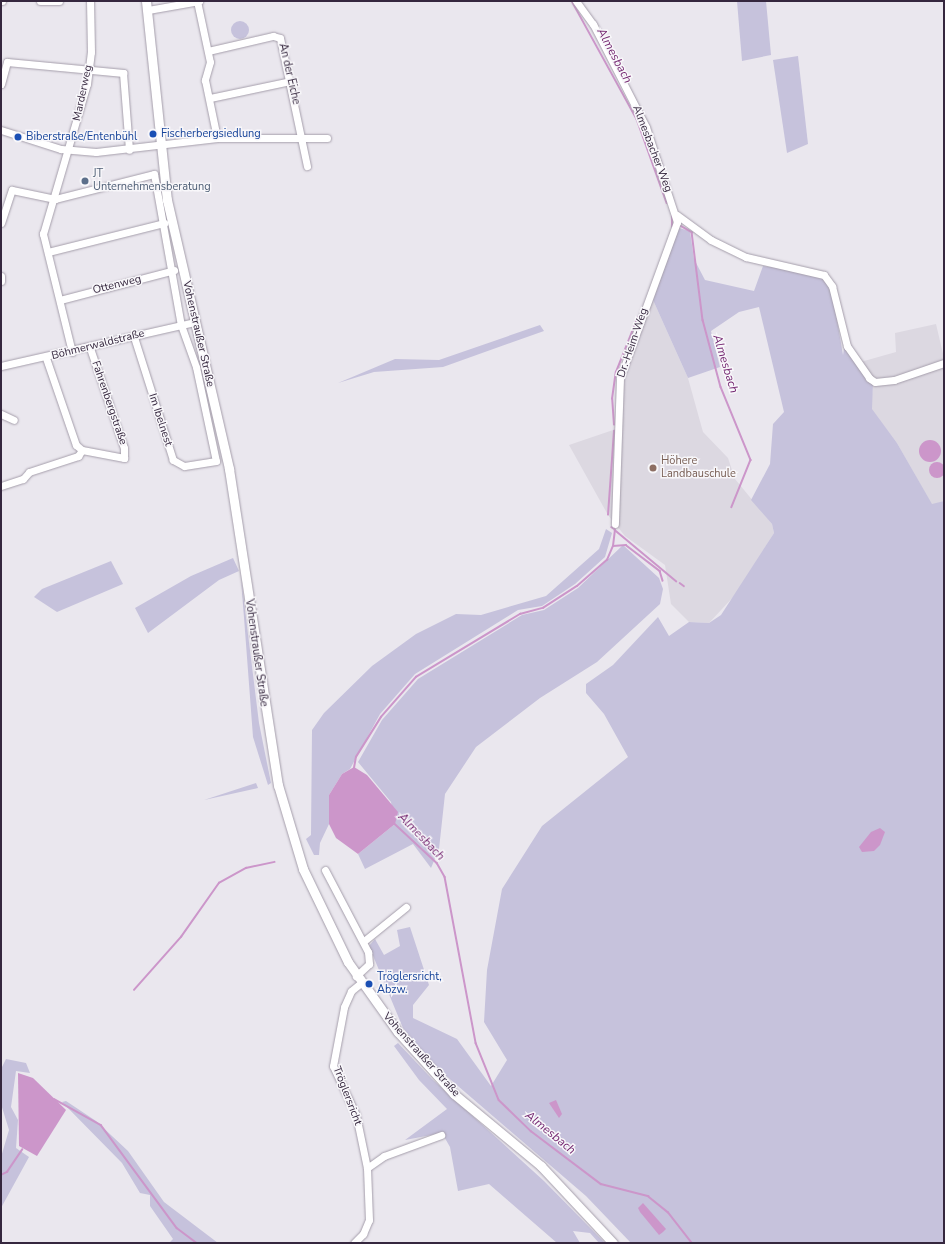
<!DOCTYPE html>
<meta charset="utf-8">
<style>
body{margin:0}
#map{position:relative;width:945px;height:1244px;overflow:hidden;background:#eae7ee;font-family:"Nunito Sans",sans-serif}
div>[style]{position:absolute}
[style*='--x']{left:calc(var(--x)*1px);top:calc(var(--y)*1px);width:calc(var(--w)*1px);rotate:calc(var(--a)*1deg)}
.built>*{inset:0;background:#dcd8e1}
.green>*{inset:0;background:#c6c2dc}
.round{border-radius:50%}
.water>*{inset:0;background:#cc96ca}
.stream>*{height:1.5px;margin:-0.75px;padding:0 0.75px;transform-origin:0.75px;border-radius:0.75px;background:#cc96ca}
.roads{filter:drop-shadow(0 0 1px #a59eab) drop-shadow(0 0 1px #a59eab)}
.minor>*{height:7px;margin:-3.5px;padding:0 3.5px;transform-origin:3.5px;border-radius:3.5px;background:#fff}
.secondary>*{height:9px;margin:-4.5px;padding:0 4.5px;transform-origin:4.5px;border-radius:4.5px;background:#fff}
.dots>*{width:11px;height:11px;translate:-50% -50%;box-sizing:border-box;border:2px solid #f8f7fa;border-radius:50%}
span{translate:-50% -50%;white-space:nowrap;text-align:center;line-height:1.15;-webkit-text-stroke:3px #f8f7fa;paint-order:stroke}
.street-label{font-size:11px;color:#35273e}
.transit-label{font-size:11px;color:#164399}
.left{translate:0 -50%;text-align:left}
.service-label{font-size:11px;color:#4e5e75}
.education-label{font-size:11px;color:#785e54}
.water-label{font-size:12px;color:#742771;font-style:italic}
.frame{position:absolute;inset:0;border:2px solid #35273e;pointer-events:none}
</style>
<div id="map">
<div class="built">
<div style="clip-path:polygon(653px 300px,688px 378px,703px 432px,728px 458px,735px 479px,772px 524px,774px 533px,735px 595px,709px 623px,689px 622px,671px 604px,665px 565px,625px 536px,608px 515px,569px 445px,619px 428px,623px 375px)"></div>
<div style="clip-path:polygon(936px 324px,944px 358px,944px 501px,932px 505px,897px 443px,871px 409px,873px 382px,857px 363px,896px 352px,895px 333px)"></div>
</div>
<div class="green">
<div style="clip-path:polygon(737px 1px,766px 1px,771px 55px,742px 61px)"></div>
<div class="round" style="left:231px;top:21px;width:18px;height:18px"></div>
<div style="clip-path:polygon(798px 56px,808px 144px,787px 153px,773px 60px)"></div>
<div style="clip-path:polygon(679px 228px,690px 231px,694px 259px,705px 280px,754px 291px,763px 266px,815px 273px,826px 280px,832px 290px,843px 355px,846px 337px,857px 363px,873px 382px,872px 409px,897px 443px,932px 504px,944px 501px,944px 1243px,631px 1243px,586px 1196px,437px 1068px,403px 1028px,369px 946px,375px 939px,384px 955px,400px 946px,397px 930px,410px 927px,429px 985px,413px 1005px,413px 1018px,457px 1039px,491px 1086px,507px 1060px,484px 1022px,487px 970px,502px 889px,542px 826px,628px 757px,604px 714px,586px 693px,586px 684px,613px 665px,658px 617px,669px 636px,689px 622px,709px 623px,721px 615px,774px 533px,772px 524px,751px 500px,770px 464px,773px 424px,784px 412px,759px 307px,739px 312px,711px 331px,720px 367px,688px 378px,653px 300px)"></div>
<div style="clip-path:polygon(540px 325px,544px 331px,443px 367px,374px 372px,338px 383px,395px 359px,439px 360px)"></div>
<div style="clip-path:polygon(606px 529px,612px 533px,605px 557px,575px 584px,542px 606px,518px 610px,415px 674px,380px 714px,350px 769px,342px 774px,329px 795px,329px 824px,320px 843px,319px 855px,314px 855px,306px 839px,311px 835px,312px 730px,324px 713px,372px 666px,416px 634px,456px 614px,481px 615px,546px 596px,599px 549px)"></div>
<div style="clip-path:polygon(623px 545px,659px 578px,663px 589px,660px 604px,597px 662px,540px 698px,476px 747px,445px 794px,439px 849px,431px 868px,413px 844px,365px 869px,358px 854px,395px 824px,391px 802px,358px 762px,382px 720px,418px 679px,522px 615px,544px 610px,578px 588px)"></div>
<div style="clip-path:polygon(233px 558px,239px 571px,219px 580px,148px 633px,135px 608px,191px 576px)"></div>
<div style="clip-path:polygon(111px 561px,123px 584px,57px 612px,34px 597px,42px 589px)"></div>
<div style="clip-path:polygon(241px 578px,259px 723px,271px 783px,268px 785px,253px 737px)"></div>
<div style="clip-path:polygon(256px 783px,258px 788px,204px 800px)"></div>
<div style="clip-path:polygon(398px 1043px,432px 1079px,544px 1181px,605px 1243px,599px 1243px,590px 1233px,573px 1231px,580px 1243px,557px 1243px,489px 1184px,458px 1191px,450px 1147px,442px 1133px,405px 1140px,447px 1109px,419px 1080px,394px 1046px)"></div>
<div style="clip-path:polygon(6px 1059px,26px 1063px,30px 1073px,16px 1071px,11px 1107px,18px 1120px,16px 1148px,29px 1157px,1px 1208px,1px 1157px,9px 1130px,1px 1104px,1px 1069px)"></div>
<div style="clip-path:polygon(66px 1101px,96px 1121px,128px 1151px,164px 1202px,218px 1243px,169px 1243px,173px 1239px,150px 1206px,150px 1195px,140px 1193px,122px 1163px,62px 1102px)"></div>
</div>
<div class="water">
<div class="round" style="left:919px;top:440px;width:22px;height:22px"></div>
<div class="round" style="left:929px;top:462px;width:16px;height:16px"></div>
<div style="clip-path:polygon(354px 767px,367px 775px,398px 812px,395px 824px,358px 854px,336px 838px,329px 824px,329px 795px,342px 774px)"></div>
<div style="clip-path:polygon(880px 828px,885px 832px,880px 845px,874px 851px,862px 852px,859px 847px,871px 832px)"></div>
<div style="clip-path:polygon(18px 1073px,33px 1078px,66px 1110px,37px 1156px,19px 1146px)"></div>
<div style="clip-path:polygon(556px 1100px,562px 1114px,559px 1118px,549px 1103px)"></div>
<div style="clip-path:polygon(643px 1203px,666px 1229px,663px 1232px,659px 1235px,640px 1212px,638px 1208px)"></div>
</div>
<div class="stream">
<div style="--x:572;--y:1;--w:135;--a:61.2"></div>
<div style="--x:637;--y:119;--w:89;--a:70.3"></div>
<div style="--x:681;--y:226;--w:13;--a:29"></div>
<div style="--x:692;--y:232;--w:89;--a:82.9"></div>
<div style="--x:703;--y:320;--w:69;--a:75"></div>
<div style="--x:721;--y:387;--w:79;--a:67.7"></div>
<div style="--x:751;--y:460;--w:51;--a:112"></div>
<div style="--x:672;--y:227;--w:12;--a:-90"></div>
<div style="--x:614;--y:425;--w:26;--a:-94"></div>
<div style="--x:612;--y:399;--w:27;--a:-82"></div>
<div style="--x:616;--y:372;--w:59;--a:-68.2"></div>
<div style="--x:608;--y:515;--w:84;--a:-85.9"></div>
<div style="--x:615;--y:530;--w:80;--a:39.9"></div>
<div style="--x:613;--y:546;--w:13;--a:-4"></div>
<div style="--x:626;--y:545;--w:43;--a:37.4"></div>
<div style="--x:660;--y:571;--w:10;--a:73"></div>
<div style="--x:680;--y:583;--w:5;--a:37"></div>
<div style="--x:354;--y:768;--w:11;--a:-80"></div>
<div style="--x:356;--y:757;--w:47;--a:-58"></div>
<div style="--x:381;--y:717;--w:53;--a:-48.8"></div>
<div style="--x:416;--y:677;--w:122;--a:-31.2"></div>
<div style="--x:520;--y:614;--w:24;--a:-15"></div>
<div style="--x:543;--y:608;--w:40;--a:-32.9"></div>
<div style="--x:577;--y:586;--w:40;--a:-41"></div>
<div style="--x:607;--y:560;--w:15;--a:-67"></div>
<div style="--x:613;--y:546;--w:16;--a:-83"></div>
<div style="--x:615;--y:530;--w:4;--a:-146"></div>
<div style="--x:394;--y:823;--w:59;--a:42.9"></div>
<div style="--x:437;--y:863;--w:16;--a:60"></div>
<div style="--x:445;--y:877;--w:169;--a:79.4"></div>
<div style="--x:476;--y:1043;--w:61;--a:68"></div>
<div style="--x:499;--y:1100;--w:45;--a:44.1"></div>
<div style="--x:531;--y:1131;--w:88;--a:37.1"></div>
<div style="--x:601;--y:1184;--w:49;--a:14.3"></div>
<div style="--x:648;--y:1196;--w:26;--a:39"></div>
<div style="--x:668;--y:1212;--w:39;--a:52"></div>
<div style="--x:134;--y:990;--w:71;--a:-48.4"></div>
<div style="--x:181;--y:937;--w:66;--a:-54.9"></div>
<div style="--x:219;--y:883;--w:31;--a:-29"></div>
<div style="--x:246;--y:868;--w:29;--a:-12"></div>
<div style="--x:54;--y:1099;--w:54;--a:29"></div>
<div style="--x:101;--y:1125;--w:128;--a:53.6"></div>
<div style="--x:177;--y:1228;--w:25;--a:37"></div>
<div style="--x:1;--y:1175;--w:7;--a:-27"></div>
<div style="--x:7;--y:1172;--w:27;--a:-56"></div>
</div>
<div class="roads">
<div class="minor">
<div style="--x:1;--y:1;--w:1;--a:0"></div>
<div style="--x:40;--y:1;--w:19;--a:0"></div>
<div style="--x:197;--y:1;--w:62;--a:78"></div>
<div style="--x:210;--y:62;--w:19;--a:106"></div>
<div style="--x:205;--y:80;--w:59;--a:78.3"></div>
<div style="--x:576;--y:1;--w:29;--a:54"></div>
<div style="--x:593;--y:24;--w:116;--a:62.8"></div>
<div style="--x:646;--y:127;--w:100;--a:71.9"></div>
<div style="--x:677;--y:222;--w:166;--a:110.1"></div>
<div style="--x:620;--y:378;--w:146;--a:92"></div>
<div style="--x:148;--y:10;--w:52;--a:-10"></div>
<div style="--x:208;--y:51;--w:67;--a:-13"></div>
<div style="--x:273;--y:36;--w:7;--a:16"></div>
<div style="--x:280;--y:38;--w:131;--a:78.1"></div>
<div style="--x:1;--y:84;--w:23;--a:-75"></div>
<div style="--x:7;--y:62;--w:117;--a:5.4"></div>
<div style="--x:123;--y:73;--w:77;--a:85.5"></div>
<div style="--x:210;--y:98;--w:83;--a:-11.9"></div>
<div style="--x:1;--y:130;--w:63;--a:17.6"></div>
<div style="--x:61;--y:149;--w:35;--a:5"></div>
<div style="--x:96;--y:152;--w:122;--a:-6.6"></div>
<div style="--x:217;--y:138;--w:110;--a:0"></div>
<div style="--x:677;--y:215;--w:42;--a:36.3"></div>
<div style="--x:711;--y:240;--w:39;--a:26"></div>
<div style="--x:746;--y:257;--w:80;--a:13"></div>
<div style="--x:824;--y:275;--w:14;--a:54"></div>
<div style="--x:832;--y:286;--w:62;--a:76"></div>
<div style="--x:847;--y:346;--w:39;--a:55"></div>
<div style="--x:869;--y:378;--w:7;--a:34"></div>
<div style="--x:875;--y:382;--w:19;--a:-6"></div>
<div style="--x:894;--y:380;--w:53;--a:-18.8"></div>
<div style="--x:1;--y:223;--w:35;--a:-72"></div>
<div style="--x:12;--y:190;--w:44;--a:11.8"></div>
<div style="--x:55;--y:199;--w:102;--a:-14.2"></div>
<div style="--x:154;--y:174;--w:153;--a:79.9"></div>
<div style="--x:181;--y:325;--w:45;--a:70.3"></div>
<div style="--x:196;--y:367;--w:96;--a:78"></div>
<div style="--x:216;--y:461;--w:32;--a:171"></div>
<div style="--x:184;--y:466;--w:13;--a:-151"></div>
<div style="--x:173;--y:460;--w:129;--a:-107.6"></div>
<div style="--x:48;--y:252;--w:120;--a:-14"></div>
<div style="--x:1;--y:276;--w:5;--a:90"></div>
<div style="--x:60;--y:300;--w:118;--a:-14.7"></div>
<div style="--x:72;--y:352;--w:122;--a:-103.8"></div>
<div style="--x:43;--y:234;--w:156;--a:-73.7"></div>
<div style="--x:87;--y:84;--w:32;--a:-83"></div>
<div style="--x:91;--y:52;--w:51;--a:-91.1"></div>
<div style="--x:46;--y:358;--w:92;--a:71"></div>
<div style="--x:76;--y:445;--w:8;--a:40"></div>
<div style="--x:82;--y:450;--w:43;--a:10.8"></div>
<div style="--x:124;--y:458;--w:10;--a:-90"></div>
<div style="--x:124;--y:448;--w:106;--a:-108.8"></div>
<div style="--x:1;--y:366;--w:198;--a:-12.8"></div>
<div style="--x:1;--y:414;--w:14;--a:25"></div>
<div style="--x:1;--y:486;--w:23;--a:-18"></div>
<div style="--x:23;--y:479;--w:9;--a:-49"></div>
<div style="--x:29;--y:472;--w:52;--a:-18.1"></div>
<div style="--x:78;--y:456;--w:7;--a:-56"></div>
<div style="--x:325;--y:870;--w:93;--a:62.3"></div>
<div style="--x:368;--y:952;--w:12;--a:85"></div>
<div style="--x:369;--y:964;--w:18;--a:137"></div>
<div style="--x:364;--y:941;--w:54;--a:-39"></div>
<div style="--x:367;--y:1168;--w:21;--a:-35"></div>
<div style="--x:384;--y:1156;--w:61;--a:-20.2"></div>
<div style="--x:354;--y:1243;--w:13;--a:-45"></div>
<div style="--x:363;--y:1234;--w:15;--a:-67"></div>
<div style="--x:369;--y:1220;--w:52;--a:-92.2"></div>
<div style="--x:367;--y:1168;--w:54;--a:-101.7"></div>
<div style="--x:356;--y:1115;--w:54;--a:-115.1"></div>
<div style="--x:333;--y:1066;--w:60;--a:-79.4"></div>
<div style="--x:344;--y:1007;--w:17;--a:-66"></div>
<div style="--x:351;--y:991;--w:13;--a:-39"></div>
</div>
<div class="secondary">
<div style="--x:146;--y:1;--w:200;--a:84"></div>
<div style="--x:167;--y:200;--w:276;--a:77"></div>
<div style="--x:229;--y:469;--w:320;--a:81.2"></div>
<div style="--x:278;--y:785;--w:88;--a:73.4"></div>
<div style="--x:303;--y:869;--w:103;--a:64.2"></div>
<div style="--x:348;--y:962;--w:86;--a:54.5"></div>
<div style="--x:398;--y:1032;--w:84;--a:47.9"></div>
<div style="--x:454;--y:1094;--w:113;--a:39.6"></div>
<div style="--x:541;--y:1166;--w:105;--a:46.9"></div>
</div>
</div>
<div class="dots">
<div style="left:153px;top:134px;background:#1a4fb4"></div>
<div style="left:18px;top:137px;background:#1a4fb4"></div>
<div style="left:85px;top:181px;background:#5c6f8a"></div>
<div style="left:653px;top:468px;background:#8d6e63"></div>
<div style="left:369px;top:984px;background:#1a4fb4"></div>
</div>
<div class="street-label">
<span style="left:289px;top:74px;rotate:77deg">An der Eiche</span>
<span style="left:83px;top:93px;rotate:-78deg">Marderweg</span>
<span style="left:652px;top:149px;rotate:69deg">Almesbacher Weg</span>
<span style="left:117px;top:285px;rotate:-14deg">Ottenweg</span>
<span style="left:198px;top:334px;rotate:77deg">Vohenstraußer Straße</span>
<span style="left:633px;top:343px;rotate:-71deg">Dr.-Heim-Weg</span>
<span style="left:98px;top:345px;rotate:-14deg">Böhmerwaldstraße</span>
<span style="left:109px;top:403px;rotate:71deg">Fahrenbergstraße</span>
<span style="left:160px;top:420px;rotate:72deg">Im Ibelnest</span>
<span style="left:256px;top:653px;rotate:82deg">Vohenstraußer Straße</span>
<span style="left:421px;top:1055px;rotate:48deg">Vohenstraußer Straße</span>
<span style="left:347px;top:1096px;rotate:69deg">Tröglersricht</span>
</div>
<div class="transit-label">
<span class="left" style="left:161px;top:134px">Fischerbergsiedlung</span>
<span class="left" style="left:26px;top:137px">Biberstraße/Entenbühl</span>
<span class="left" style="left:377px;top:984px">Tröglersricht,<br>Abzw.</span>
</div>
<div class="service-label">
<span class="left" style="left:93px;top:181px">JT<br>Unternehmensberatung</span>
</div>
<div class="education-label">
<span class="left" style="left:661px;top:468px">Höhere<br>Landbauschule</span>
</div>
<div class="water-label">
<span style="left:614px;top:56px;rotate:62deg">Almesbach</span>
<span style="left:725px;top:364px;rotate:73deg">Almesbach</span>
<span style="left:421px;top:837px;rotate:46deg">Almesbach</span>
<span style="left:550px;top:1133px;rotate:39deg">Almesbach</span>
</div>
<div class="frame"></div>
</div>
